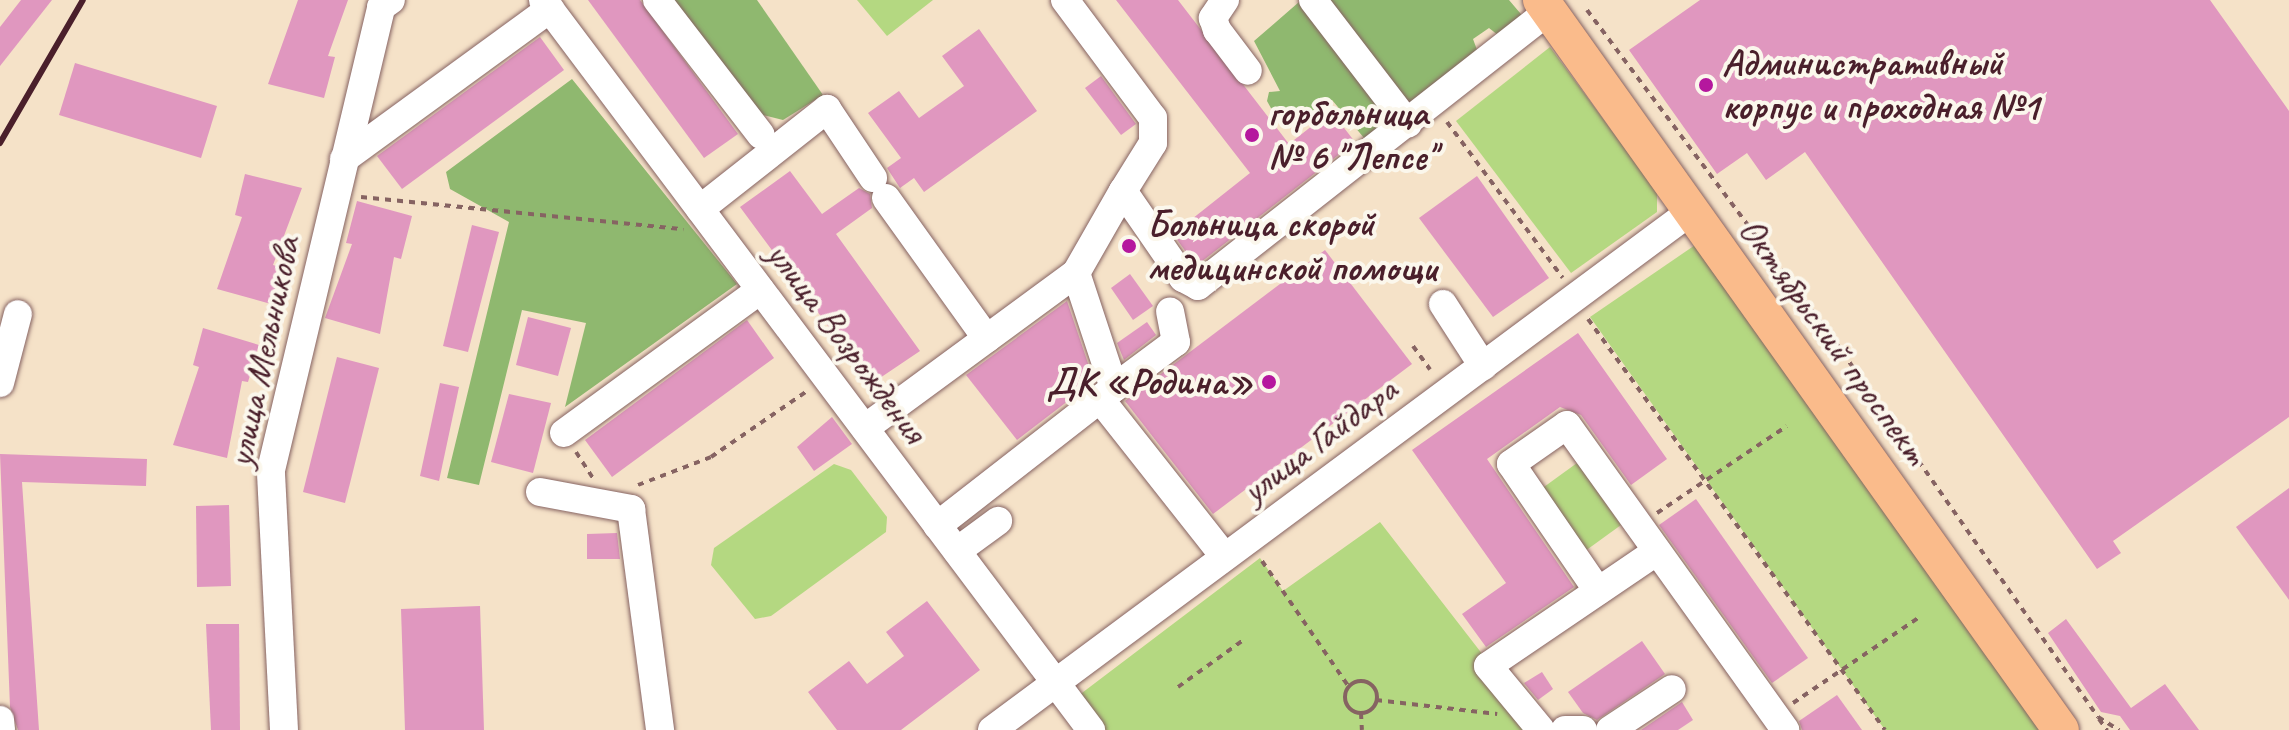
<!DOCTYPE html>
<meta charset="utf-8">
<style>
body{margin:0}
#map{position:relative;width:2289px;height:730px;overflow:hidden;background:#f5e2c8;font-family:Caveat,sans-serif}
div>[style]{position:absolute}
[style*='--x']{left:calc(var(--x)*1px);top:calc(var(--y)*1px);width:calc(var(--w)*1px);rotate:calc(var(--a)*1deg)}
.green>*{inset:0;background:#b4d881}
.forest>*{inset:0;background:#8fb86f}
.building>*{inset:0;background:#e097bf}
.path>*{height:4px;margin-top:-2px;transform-origin:0;background:repeating-linear-gradient(90deg,#866362 0 6px,transparent 0 12px)}
.path>.ring{margin:-2px;padding:0;box-sizing:content-box;background:none;border:4px solid #866362;border-radius:50%}
.roads{filter:drop-shadow(0 0 2px #866362) drop-shadow(0 0 2px #866362)}
.minor>*{height:28px;margin:-14px;padding:0 14px;transform-origin:14px;border-radius:14px;background:#fff}
.major>*{height:36px;margin:-18px;padding:0 18px;transform-origin:18px;border-radius:18px;background:#fabb8b}
.rail>*{height:6px;margin:-3px;padding:0 3px;transform-origin:3px;border-radius:3px;background:#4a1f2b}
.dots>*{width:22px;height:22px;translate:-50% -50%;box-sizing:border-box;border:4px solid #fbf7ec;border-radius:50%}
span{translate:-50% -50%;white-space:nowrap;text-align:center;line-height:1.15;-webkit-text-stroke:8px #fbf7ec;paint-order:stroke}
.poi-label{font-size:38px;color:#4a1f2b;font-weight:700}
.left{translate:0 -50%;text-align:left}
.right{translate:-100% -50%;text-align:right}
.street-label{font-size:38px;color:#4a1f2b}
</style>
<div id="map">
<div class="green">
<div style="clip-path:polygon(857px 0,933px 0,887px 36px)"></div>
<div style="clip-path:polygon(1550px 47px,1657px 192px,1657px 212px,1571px 273px,1456px 121px)"></div>
<div style="clip-path:polygon(1701px 241px,2045px 730px,1885px 730px,1590px 317px)"></div>
<div style="clip-path:polygon(1577px 463px,1621px 525px,1581px 554px,1537px 492px)"></div>
<div style="clip-path:polygon(834px 464px,851px 470px,887px 517px,886px 532px,771px 616px,755px 619px,711px 565px,714px 548px)"></div>
<div style="clip-path:polygon(1380px 522px,1541px 730px,1091px 730px,1070px 702px,1260px 558px,1283px 591px)"></div>
</div>
<div class="forest">
<div style="clip-path:polygon(674px 0,757px 0,823px 95px,783px 120px,759px 114px)"></div>
<div style="clip-path:polygon(1324px 0,1509px 0,1526px 20px,1503px 39px,1489px 28px,1473px 39px,1480px 58px,1411px 112px)"></div>
<div style="clip-path:polygon(1299px 2px,1396px 123px,1370px 145px,1332px 100px,1298px 129px,1276px 117px,1267px 101px,1269px 92px,1280px 91px,1254px 41px)"></div>
<div style="clip-path:polygon(572px 79px,737px 284px,565px 407px,586px 323px,522px 310px,479px 485px,447px 478px,509px 222px,450px 189px,446px 172px)"></div>
</div>
<div class="building">
<div style="clip-path:polygon(21px 0,52px 0,0 66px,0 27px)"></div>
<div style="clip-path:polygon(298px 0,348px 0,328px 56px,335px 57px,324px 98px,268px 84px)"></div>
<div style="clip-path:polygon(588px 0,640px 0,738px 134px,704px 158px)"></div>
<div style="clip-path:polygon(1116px 0,1178px 0,1289px 144px,1331px 111px,1355px 142px,1196px 266px,1173px 234px,1250px 173px)"></div>
<div style="clip-path:polygon(1700px 0,2210px 0,2289px 111px,2289px 417px,2113px 541px,2121px 553px,2097px 569px,1805px 152px,1766px 180px,1747px 153px,1717px 174px,1629px 50px)"></div>
<div style="clip-path:polygon(979px 29px,1037px 111px,924px 192px,914px 178px,900px 188px,887px 168px,901px 158px,868px 113px,899px 91px,919px 118px,964px 86px,942px 56px)"></div>
<div style="clip-path:polygon(540px 37px,564px 70px,402px 189px,377px 156px)"></div>
<div style="clip-path:polygon(75px 63px,217px 106px,201px 158px,59px 115px)"></div>
<div style="clip-path:polygon(1101px 76px,1136px 124px,1121px 135px,1085px 88px)"></div>
<div style="clip-path:polygon(790px 171px,822px 214px,859px 188px,870px 194px,872px 208px,836px 234px,920px 351px,871px 384px,740px 207px)"></div>
<div style="clip-path:polygon(245px 174px,302px 188px,273px 265px,281px 267px,271px 304px,217px 289px,242px 217px,235px 215px)"></div>
<div style="clip-path:polygon(1477px 176px,1549px 278px,1493px 317px,1419px 218px)"></div>
<div style="clip-path:polygon(357px 201px,412px 216px,401px 259px,394px 257px,380px 334px,325px 318px,352px 244px,346px 243px)"></div>
<div style="clip-path:polygon(472px 225px,499px 232px,468px 352px,443px 346px)"></div>
<div style="clip-path:polygon(1325px 250px,1412px 364px,1213px 514px,1125px 401px)"></div>
<div style="clip-path:polygon(1130px 274px,1153px 306px,1133px 320px,1111px 288px)"></div>
<div style="clip-path:polygon(1067px 301px,1094px 381px,1017px 440px,966px 375px)"></div>
<div style="clip-path:polygon(528px 317px,571px 328px,558px 376px,516px 365px)"></div>
<div style="clip-path:polygon(747px 320px,774px 358px,612px 477px,585px 440px)"></div>
<div style="clip-path:polygon(1147px 322px,1156px 335px,1124px 360px,1117px 343px)"></div>
<div style="clip-path:polygon(203px 328px,259px 345px,248px 382px,242px 381px,227px 458px,173px 445px,199px 367px,193px 365px)"></div>
<div style="clip-path:polygon(1578px 333px,1667px 459px,1631px 485px,1581px 415px,1560px 407px,1487px 459px,1574px 587px,1486px 647px,1462px 614px,1506px 583px,1412px 450px)"></div>
<div style="clip-path:polygon(337px 357px,379px 368px,345px 503px,303px 492px)"></div>
<div style="clip-path:polygon(440px 383px,459px 387px,439px 481px,420px 476px)"></div>
<div style="clip-path:polygon(509px 394px,551px 403px,533px 473px,491px 462px)"></div>
<div style="clip-path:polygon(832px 417px,852px 444px,814px 471px,797px 447px)"></div>
<div style="clip-path:polygon(0 454px,147px 459px,146px 486px,22px 482px,39px 730px,18px 730px,10px 707px)"></div>
<div style="clip-path:polygon(2289px 488px,2289px 600px,2236px 527px)"></div>
<div style="clip-path:polygon(1696px 499px,1808px 658px,1772px 683px,1659px 525px)"></div>
<div style="clip-path:polygon(229px 505px,231px 586px,197px 587px,196px 506px)"></div>
<div style="clip-path:polygon(617px 533px,620px 559px,587px 559px,587px 534px)"></div>
<div style="clip-path:polygon(927px 601px,980px 670px,901px 730px,837px 730px,808px 692px,849px 661px,867px 684px,904px 656px,886px 632px)"></div>
<div style="clip-path:polygon(480px 606px,484px 730px,405px 730px,401px 609px)"></div>
<div style="clip-path:polygon(2066px 619px,2131px 708px,2165px 684px,2199px 730px,2130px 730px,2120px 716px,2101px 712px,2048px 633px)"></div>
<div style="clip-path:polygon(206px 624px,239px 624px,240px 730px,211px 730px)"></div>
<div style="clip-path:polygon(1642px 641px,1665px 674px,1597px 720px,1583px 713px,1568px 692px)"></div>
<div style="clip-path:polygon(1542px 672px,1553px 689px,1538px 700px,1524px 683px)"></div>
<div style="clip-path:polygon(1837px 695px,1862px 730px,1802px 730px,1799px 721px)"></div>
<div style="clip-path:polygon(1682px 702px,1693px 720px,1678px 730px,1641px 730px)"></div>
</div>
<div class="path">
<div style="--x:1587;--y:10;--w:404;--a:53.2"></div>
<div style="--x:1829;--y:333;--w:469;--a:55"></div>
<div style="--x:2098;--y:717;--w:25;--a:32"></div>
<div style="--x:1447;--y:122;--w:194;--a:53.4"></div>
<div style="--x:361;--y:197;--w:324;--a:5.7"></div>
<div style="--x:1322;--y:221;--w:22;--a:56"></div>
<div style="--x:1588;--y:319;--w:507;--a:54.15"></div>
<div style="--x:1413;--y:346;--w:29;--a:54"></div>
<div style="--x:576;--y:452;--w:31;--a:57"></div>
<div style="--x:638;--y:485;--w:78;--a:-21"></div>
<div style="--x:711;--y:457;--w:116;--a:-34.5"></div>
<div style="--x:1657;--y:513;--w:156;--a:-33.8"></div>
<div style="--x:1262;--y:561;--w:153;--a:55.4"></div>
<div class="ring" style="left:1345px;top:681px;width:28px;height:28px"></div>
<div style="--x:1178;--y:687;--w:79;--a:-35.7"></div>
<div style="--x:1376;--y:700;--w:122;--a:6.6"></div>
<div style="--x:1793;--y:703;--w:155;--a:-34.2"></div>
<div style="--x:1361;--y:713;--w:17;--a:87"></div>
<div style="--x:2099;--y:719;--w:14;--a:54"></div>
</div>
<div class="roads">
<div class="minor">
<div style="--x:543;--y:0;--w:913;--a:53.1"></div>
<div style="--x:657;--y:0;--w:170;--a:52.4"></div>
<div style="--x:1065;--y:0;--w:147;--a:53.3"></div>
<div style="--x:1153;--y:118;--w:25;--a:90"></div>
<div style="--x:1153;--y:143;--w:57;--a:122"></div>
<div style="--x:1123;--y:191;--w:106;--a:55.4"></div>
<div style="--x:1183;--y:278;--w:17;--a:28"></div>
<div style="--x:1198;--y:286;--w:446;--a:-38.1"></div>
<div style="--x:1225;--y:0;--w:22;--a:124"></div>
<div style="--x:1213;--y:18;--w:13;--a:72"></div>
<div style="--x:1217;--y:30;--w:51;--a:52.9"></div>
<div style="--x:1313;--y:0;--w:156;--a:52.5"></div>
<div style="--x:344;--y:159;--w:255;--a:-36.1"></div>
<div style="--x:886;--y:198;--w:173;--a:54.4"></div>
<div style="--x:700;--y:209;--w:162;--a:-38.2"></div>
<div style="--x:827;--y:109;--w:83;--a:56.3"></div>
<div style="--x:1076;--y:273;--w:95;--a:-60.2"></div>
<div style="--x:1443;--y:304;--w:74;--a:57.2"></div>
<div style="--x:0;--y:383;--w:71;--a:-75.4"></div>
<div style="--x:1114;--y:388;--w:77;--a:-36.6"></div>
<div style="--x:1176;--y:342;--w:31;--a:-101"></div>
<div style="--x:1100;--y:399;--w:201;--a:51.7"></div>
<div style="--x:865;--y:428;--w:262;--a:-36.3"></div>
<div style="--x:1076;--y:273;--w:121;--a:71.7"></div>
<div style="--x:1114;--y:388;--w:224;--a:142.1"></div>
<div style="--x:564;--y:433;--w:243;--a:-36.1"></div>
<div style="--x:540;--y:492;--w:93;--a:10.6"></div>
<div style="--x:631;--y:509;--w:223;--a:82.5"></div>
<div style="--x:957;--y:551;--w:51;--a:-36.2"></div>
<div style="--x:1598;--y:591;--w:154;--a:-124.4"></div>
<div style="--x:1511;--y:464;--w:68;--a:-34.9"></div>
<div style="--x:1567;--y:425;--w:375;--a:54.4"></div>
<div style="--x:0;--y:720;--w:10;--a:84"></div>
<div style="--x:284;--y:730;--w:260;--a:-92.9"></div>
<div style="--x:271;--y:470;--w:476;--a:-76.6"></div>
<div style="--x:381;--y:7;--w:12;--a:-35"></div>
<div style="--x:992;--y:730;--w:869;--a:-36.58"></div>
<div style="--x:1541;--y:730;--w:83;--a:-129.6"></div>
<div style="--x:1488;--y:666;--w:204;--a:-34.2"></div>
<div style="--x:1565;--y:730;--w:18;--a:0"></div>
<div style="--x:1610;--y:730;--w:74;--a:-33.5"></div>
</div>
<div class="major">
<div style="--x:1541;--y:0;--w:896;--a:54.54"></div>
</div>
</div>
<div class="rail">
<div style="--x:0;--y:143;--w:165;--a:-59.9"></div>
</div>
<div class="dots">
<div style="left:1706px;top:85px;background:#b5179e"></div>
<div style="left:1252px;top:135px;background:#b5179e"></div>
<div style="left:1129px;top:246px;background:#b5179e"></div>
<div style="left:1269px;top:382px;background:#b5179e"></div>
</div>
<div class="poi-label">
<span class="left" style="left:1722px;top:85px">Административный<br>корпус и проходная №1</span>
<span class="left" style="left:1268px;top:135px">горбольница<br>№ 6 "Лепсе"</span>
<span class="left" style="left:1147px;top:246px">Больница скорой<br>медицинской помощи</span>
<span class="right" style="left:1253px;top:382px">ДК «Родина»</span>
</div>
<div class="street-label">
<span style="left:1834px;top:341px;rotate:54deg">Октябрьский проспект</span>
<span style="left:847px;top:342px;rotate:53deg">улица Возрождения</span>
<span style="left:263px;top:352px;rotate:-78deg">улица Мельникова</span>
<span style="left:1319px;top:440px;rotate:-37deg">улица Гайдара</span>
</div>
</div>
